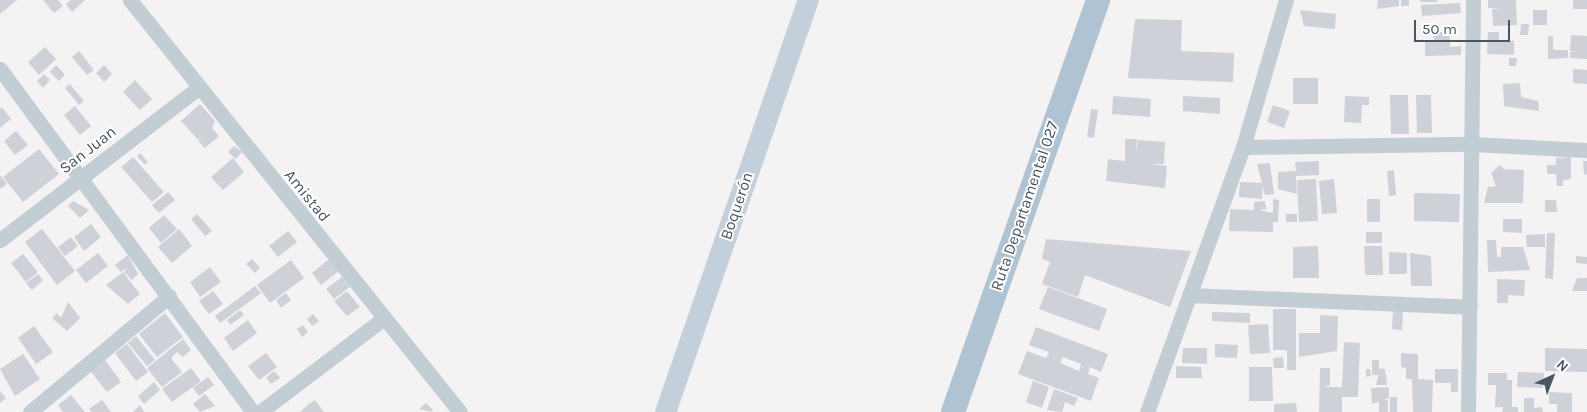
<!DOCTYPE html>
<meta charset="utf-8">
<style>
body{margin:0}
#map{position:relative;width:1587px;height:412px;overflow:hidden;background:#f4f2f2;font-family:Karla,sans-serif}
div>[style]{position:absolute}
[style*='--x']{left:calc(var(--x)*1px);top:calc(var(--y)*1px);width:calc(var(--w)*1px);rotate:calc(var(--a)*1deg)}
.building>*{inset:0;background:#ced1d8}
.street>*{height:15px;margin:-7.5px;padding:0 7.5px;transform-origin:7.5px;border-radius:7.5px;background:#c2cdd4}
.secondary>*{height:21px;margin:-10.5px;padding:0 10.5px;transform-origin:10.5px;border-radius:10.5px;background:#c3d0dc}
.primary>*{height:24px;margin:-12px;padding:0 12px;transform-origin:12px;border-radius:12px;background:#b0c3d3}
span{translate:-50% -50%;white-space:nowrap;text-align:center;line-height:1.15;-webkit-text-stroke:4px #fff;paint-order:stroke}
.street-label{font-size:16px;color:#485662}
.north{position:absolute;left:1527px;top:352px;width:50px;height:50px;-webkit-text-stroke:4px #fff;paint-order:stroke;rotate:43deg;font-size:14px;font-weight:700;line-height:20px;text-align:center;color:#485662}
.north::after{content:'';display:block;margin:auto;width:18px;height:22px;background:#485662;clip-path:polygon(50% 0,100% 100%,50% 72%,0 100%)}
.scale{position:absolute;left:1414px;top:20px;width:96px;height:22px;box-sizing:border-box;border:2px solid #485662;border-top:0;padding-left:6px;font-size:15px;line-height:18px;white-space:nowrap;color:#485662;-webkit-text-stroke:4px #fff;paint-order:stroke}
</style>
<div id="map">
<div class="building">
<div style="clip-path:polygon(0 0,17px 0,0 14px)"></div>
<div style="clip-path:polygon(43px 0,58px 0,63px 6px,54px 13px)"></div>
<div style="clip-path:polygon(71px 0,85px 0,72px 12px,66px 4px)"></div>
<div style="clip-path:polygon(1378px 0,1399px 0,1399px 6px,1377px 9px)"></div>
<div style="clip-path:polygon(1401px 0,1409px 0,1409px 6px,1401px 6px)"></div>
<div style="clip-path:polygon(1420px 0,1437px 0,1437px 2px,1420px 2px)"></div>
<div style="clip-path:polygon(1488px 0,1516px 0,1517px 25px,1493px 26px,1492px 9px,1500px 8px,1488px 8px)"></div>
<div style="clip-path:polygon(1573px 0,1587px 0,1587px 9px,1573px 9px)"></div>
<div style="clip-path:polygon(1460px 3px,1461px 13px,1422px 16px,1421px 5px)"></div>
<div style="clip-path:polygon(1300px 10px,1336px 14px,1335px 29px,1304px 26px)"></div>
<div style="clip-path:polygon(1533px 10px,1547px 10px,1547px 25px,1533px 25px)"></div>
<div style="clip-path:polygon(1135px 19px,1182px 20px,1181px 51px,1234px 53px,1233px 82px,1128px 78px)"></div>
<div style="clip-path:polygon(1521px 24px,1529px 24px,1528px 35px,1520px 35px)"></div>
<div style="clip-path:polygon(1433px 32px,1450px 32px,1450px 47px,1461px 46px,1461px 55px,1425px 56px,1425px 40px,1434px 40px)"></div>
<div style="clip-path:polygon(1488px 32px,1499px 32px,1499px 40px,1514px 41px,1514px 55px,1487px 54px)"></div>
<div style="clip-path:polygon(1571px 35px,1587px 36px,1587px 59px,1570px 58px,1570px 52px,1578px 52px,1570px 51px)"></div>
<div style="clip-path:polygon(1548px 36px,1553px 36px,1553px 50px,1568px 50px,1568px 58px,1548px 59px)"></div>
<div style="clip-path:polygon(45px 47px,56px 59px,39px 75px,28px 62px)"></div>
<div style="clip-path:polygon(79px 51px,94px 70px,87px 75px,72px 57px)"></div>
<div style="clip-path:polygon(1509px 58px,1517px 58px,1516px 66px,1509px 66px)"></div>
<div style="clip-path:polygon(56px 65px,65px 75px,59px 81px,50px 72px)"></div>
<div style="clip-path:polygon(104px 65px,112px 74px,104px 82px,96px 73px)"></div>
<div style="clip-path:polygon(1573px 69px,1587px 70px,1587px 84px,1573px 83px)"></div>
<div style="clip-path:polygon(44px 74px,50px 80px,43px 88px,37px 81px)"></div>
<div style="clip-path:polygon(1293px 78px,1318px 78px,1318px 104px,1293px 104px)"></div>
<div style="clip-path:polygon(135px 80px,152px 99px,140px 110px,123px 92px)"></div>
<div style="clip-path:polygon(1520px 83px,1521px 97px,1538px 101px,1539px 111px,1504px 106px,1503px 84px)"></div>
<div style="clip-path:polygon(70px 84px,84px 101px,79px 105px,65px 88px)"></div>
<div style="clip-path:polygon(1390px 95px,1408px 95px,1409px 134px,1391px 134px)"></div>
<div style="clip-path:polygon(1416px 95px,1431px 95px,1432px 133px,1417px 133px)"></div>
<div style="clip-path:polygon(1113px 96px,1151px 99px,1150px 117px,1112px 114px)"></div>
<div style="clip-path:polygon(1183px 96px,1220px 98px,1220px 114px,1183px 111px)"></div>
<div style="clip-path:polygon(1345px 96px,1369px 97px,1369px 105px,1362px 105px,1361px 123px,1344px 122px)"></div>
<div style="clip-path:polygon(200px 104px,215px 121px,212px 128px,219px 136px,205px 148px,198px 141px,205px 134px,198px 140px,181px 121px)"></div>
<div style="clip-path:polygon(1273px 105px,1290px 111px,1284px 128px,1267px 122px)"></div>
<div style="clip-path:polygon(75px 106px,91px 126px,80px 135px,64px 115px)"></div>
<div style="clip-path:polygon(2px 107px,11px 119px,0 128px,0 109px)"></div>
<div style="clip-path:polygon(1091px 109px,1098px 110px,1094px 138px,1087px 137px)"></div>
<div style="clip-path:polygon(16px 131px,28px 145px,15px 155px,4px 141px)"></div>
<div style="clip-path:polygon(1125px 139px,1137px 139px,1136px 155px,1138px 140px,1165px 142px,1164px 164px,1151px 164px,1167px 166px,1165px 188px,1106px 181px,1108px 159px,1125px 161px)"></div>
<div style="clip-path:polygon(234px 146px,242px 152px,236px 159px,228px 152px)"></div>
<div style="clip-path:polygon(39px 149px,59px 174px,23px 202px,3px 177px)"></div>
<div style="clip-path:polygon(140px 153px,148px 162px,145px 165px,137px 156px)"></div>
<div style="clip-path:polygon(133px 157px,164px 192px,152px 202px,121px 167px)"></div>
<div style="clip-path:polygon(1571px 157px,1571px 179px,1563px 180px,1563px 186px,1557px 186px,1556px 174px,1547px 174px,1547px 165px,1556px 165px,1556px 158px)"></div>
<div style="clip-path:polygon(233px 158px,244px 172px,223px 190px,211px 177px)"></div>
<div style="clip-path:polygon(1319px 161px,1319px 175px,1296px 176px,1297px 194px,1278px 189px,1278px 172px,1296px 171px,1295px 162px)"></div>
<div style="clip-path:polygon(1583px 161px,1587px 161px,1587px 174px,1584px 175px)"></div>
<div style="clip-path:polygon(1270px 163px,1274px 194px,1265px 195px,1257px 164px)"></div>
<div style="clip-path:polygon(1500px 165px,1504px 169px,1524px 170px,1523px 203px,1484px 203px,1488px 187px,1496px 186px,1491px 173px)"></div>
<div style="clip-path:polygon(1394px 170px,1396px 195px,1389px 196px,1387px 171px)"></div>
<div style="clip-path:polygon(0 175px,7px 184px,0 189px)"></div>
<div style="clip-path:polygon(1316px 179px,1318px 221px,1299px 222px,1297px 180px)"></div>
<div style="clip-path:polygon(1334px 179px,1337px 213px,1322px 214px,1319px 181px)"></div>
<div style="clip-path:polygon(1240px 182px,1263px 183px,1262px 199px,1239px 197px)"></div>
<div style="clip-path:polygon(168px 192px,175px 200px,159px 213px,152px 205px)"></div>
<div style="clip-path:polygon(1414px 193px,1460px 194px,1459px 222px,1414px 221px)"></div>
<div style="clip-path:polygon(1273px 199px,1279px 200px,1278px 222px,1273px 222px,1273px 232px,1229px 231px,1230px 209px,1254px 210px,1254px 202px,1265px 201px,1266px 209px,1259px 210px,1273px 213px)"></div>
<div style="clip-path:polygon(1367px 199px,1380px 199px,1380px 222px,1367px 222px)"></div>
<div style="clip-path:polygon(1545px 200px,1556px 200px,1557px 212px,1545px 212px)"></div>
<div style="clip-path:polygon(73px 201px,89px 210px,80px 218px,68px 206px)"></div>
<div style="clip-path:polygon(197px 214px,212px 231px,205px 236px,191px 219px)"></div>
<div style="clip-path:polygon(1286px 214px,1297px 214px,1297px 222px,1286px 222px)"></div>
<div style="clip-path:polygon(164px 215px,177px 229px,161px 243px,149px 228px)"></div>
<div style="clip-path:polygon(1503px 219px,1522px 219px,1522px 233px,1503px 232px)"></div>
<div style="clip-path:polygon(91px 224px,101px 237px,84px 251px,74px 237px)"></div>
<div style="clip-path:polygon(42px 229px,75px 271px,57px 285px,25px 242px)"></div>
<div style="clip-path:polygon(179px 229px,192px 246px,172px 263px,158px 247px)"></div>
<div style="clip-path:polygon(288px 231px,297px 242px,278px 257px,269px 246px)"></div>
<div style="clip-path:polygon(1366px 232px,1382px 232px,1382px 243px,1366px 243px)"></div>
<div style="clip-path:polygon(1547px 233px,1555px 233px,1553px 279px,1545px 278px)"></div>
<div style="clip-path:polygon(1545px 234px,1545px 247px,1527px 247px,1526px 235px)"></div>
<div style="clip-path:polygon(71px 237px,78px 246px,65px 256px,58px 247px)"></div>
<div style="clip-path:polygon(1046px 239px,1191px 251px,1170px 307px,1085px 275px,1078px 297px,1042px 284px,1050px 262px,1042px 259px)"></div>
<div style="clip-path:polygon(1487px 240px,1496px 240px,1497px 257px,1501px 257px,1501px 247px,1523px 247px,1530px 270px,1488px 272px)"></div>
<div style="clip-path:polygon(1318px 246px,1319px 278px,1293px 278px,1293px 247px)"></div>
<div style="clip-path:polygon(1364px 246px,1382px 246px,1383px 275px,1365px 275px)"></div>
<div style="clip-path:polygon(1389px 252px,1407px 253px,1407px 274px,1389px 274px)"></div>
<div style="clip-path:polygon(98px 253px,108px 266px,86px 283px,76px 270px)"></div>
<div style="clip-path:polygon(1410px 253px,1431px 256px,1432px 286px,1411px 286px)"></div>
<div style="clip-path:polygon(23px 254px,38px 272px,26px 282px,11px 263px)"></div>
<div style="clip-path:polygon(128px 255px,138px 274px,132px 280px,124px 272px,128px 267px,121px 272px,115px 265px)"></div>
<div style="clip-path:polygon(1576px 256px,1587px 257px,1587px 264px,1576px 263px)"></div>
<div style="clip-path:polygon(252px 259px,260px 268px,255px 273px,246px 264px)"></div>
<div style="clip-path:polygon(329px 259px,339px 271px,321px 285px,312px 273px)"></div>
<div style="clip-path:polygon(291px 260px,304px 278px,270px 303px,257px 285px)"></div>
<div style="clip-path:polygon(210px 267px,221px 282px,200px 297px,190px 282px)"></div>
<div style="clip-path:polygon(123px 272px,140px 294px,128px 304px,106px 285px)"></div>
<div style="clip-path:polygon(38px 274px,43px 280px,32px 290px,26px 283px)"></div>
<div style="clip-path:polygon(342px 277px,350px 287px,334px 299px,326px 289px)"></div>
<div style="clip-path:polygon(1577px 278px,1587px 278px,1587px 291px,1572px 291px)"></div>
<div style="clip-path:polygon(1497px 279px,1525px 280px,1524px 296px,1508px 295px,1508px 303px,1497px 303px)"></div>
<div style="clip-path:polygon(255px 286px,261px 293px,220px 323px,215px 316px)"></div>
<div style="clip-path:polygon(1048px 287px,1107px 309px,1099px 331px,1039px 309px)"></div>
<div style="clip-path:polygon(213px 291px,223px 304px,209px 314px,199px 301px)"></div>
<div style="clip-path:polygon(347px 291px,360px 307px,347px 316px,334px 301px)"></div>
<div style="clip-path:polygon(286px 293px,291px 300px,281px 308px,276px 300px)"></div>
<div style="clip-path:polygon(68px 302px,80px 318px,67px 331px,52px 318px,57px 313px,61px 318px)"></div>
<div style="clip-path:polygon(1273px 309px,1296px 309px,1296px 370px,1287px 370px,1287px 350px,1273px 350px)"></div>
<div style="clip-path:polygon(240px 310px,244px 315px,230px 325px,227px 320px)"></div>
<div style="clip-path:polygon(1393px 310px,1403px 311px,1402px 330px,1392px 329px)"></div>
<div style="clip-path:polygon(1212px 312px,1250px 313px,1250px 323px,1212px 321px)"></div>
<div style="clip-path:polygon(165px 313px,183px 337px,157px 357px,139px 334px)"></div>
<div style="clip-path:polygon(313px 314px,319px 321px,312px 326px,307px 319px)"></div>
<div style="clip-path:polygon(1320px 315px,1338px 316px,1337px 351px,1299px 357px,1299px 333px,1320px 333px)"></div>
<div style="clip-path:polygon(248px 320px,257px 333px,233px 351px,224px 338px)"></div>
<div style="clip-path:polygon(1268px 324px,1270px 353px,1250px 354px,1248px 325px)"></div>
<div style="clip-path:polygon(303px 325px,308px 332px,302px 337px,297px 329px)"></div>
<div style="clip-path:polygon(34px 326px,53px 352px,36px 364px,18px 338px)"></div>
<div style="clip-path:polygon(evenodd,1036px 327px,1108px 354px,1101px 372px,1090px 367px,1088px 374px,1099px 378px,1091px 401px,1018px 374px,1027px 351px,1046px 358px,1049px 352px,1029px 345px,1036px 327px,1063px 357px,1081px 364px,1079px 371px,1060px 363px,1063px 357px)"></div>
<div style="clip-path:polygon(136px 336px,155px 360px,147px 366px,128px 343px)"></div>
<div style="clip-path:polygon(183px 339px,191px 350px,183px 357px,177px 352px,171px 358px,182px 372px,162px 387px,147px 368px)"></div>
<div style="clip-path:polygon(1344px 342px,1360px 343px,1358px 397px,1342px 397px,1342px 412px,1319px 412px,1320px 368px,1330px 368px,1330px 385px,1324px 387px,1342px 387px)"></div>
<div style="clip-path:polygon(127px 344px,148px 372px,136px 381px,115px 353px)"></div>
<div style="clip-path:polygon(1215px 344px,1238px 345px,1237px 358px,1215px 357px)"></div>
<div style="clip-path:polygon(1183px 348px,1207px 348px,1207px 364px,1182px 363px)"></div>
<div style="clip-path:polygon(1545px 348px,1587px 349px,1587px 372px,1545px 371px)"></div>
<div style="clip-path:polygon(266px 353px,277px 367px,259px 380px,248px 366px)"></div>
<div style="clip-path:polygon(1401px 353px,1418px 354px,1418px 379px,1433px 380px,1432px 412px,1413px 412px,1412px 379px,1406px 379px,1406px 368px,1401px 367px)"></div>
<div style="clip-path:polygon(23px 354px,40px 379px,15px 396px,0 369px)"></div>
<div style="clip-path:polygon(103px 357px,121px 382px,107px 392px,88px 368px)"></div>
<div style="clip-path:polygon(1283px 357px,1284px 368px,1274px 368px,1273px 358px)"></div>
<div style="clip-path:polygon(1372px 360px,1379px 360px,1379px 375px,1372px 375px)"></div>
<div style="clip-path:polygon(1176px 366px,1201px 367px,1202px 378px,1176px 378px)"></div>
<div style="clip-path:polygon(1249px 367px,1272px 367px,1273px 401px,1249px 401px)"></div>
<div style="clip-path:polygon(191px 368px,201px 381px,172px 402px,162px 389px)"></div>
<div style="clip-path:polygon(1380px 368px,1385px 369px,1387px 385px,1376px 385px)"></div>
<div style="clip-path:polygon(1366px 369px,1370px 369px,1371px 376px,1366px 377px)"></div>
<div style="clip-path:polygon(1435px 369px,1458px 369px,1458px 392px,1451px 392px,1451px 383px,1435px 383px)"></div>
<div style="clip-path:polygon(274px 371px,280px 378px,271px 384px,266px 378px)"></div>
<div style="clip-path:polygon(1518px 372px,1544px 373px,1543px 388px,1517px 387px)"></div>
<div style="clip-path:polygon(1488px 373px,1507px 373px,1507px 380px,1512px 380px,1512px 407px,1518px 407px,1518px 412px,1502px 412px,1503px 407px,1495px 407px,1496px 385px,1488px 385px)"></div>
<div style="clip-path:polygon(208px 377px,214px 385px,199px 396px,193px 388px)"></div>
<div style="clip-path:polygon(1033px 381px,1049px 387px,1042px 408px,1026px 402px)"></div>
<div style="clip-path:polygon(154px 382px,160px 390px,144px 404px,138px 396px)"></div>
<div style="clip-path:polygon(1389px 387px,1389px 398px,1372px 404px,1371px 388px)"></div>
<div style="clip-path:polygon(1054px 389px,1078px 398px,1074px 406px,1065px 402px,1062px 412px,1047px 410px)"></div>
<div style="clip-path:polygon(0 391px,6px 398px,0 403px)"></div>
<div style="clip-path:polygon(1549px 392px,1572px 393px,1572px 412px,1557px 412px,1557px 404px,1549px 404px)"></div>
<div style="clip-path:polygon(205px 394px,215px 406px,200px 412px,193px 404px)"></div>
<div style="clip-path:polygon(71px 395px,85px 412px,63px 412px,58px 405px)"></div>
<div style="clip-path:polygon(1390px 397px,1397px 397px,1397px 412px,1390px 412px)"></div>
<div style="clip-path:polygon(1524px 398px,1534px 398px,1534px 408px,1542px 407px,1543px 412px,1524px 412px)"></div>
<div style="clip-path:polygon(1379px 399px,1388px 400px,1388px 412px,1379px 412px)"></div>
<div style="clip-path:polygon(102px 400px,111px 412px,92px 412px,89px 409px)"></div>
<div style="clip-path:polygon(315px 400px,324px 412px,300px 412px,309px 404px)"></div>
<div style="clip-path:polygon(426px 403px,433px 410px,431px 412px,419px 409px)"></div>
<div style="clip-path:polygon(1296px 403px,1297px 412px,1274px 412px,1274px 404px)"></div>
<div style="clip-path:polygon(140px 405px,144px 412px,133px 412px)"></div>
</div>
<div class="street">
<div style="--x:130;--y:0;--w:528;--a:51.31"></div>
<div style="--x:0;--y:69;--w:426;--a:53.6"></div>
<div style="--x:1243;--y:147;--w:228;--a:-0.8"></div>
<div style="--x:1471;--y:144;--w:116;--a:3"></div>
<div style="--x:0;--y:240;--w:250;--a:-37.5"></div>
<div style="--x:1189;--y:295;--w:281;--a:2.4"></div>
<div style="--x:30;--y:412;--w:181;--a:-39.8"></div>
<div style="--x:260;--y:412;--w:154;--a:-37.1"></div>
<div style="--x:1147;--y:412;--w:282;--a:-70.1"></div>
<div style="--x:1243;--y:147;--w:153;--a:-73.7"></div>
<div style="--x:1468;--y:412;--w:412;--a:-89.3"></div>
</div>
<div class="secondary">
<div style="--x:665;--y:412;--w:436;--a:-70.9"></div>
</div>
<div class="primary">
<div style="--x:953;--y:412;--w:437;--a:-70.6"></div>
</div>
<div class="street-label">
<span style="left:88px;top:150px;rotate:-38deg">San Juan</span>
<span style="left:307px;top:196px;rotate:51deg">Amistad</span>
<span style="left:737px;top:206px;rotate:-71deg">Boquerón</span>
<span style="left:1025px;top:206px;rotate:-71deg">Ruta Departamental 027</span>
</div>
<div class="north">N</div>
<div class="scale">50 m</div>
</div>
